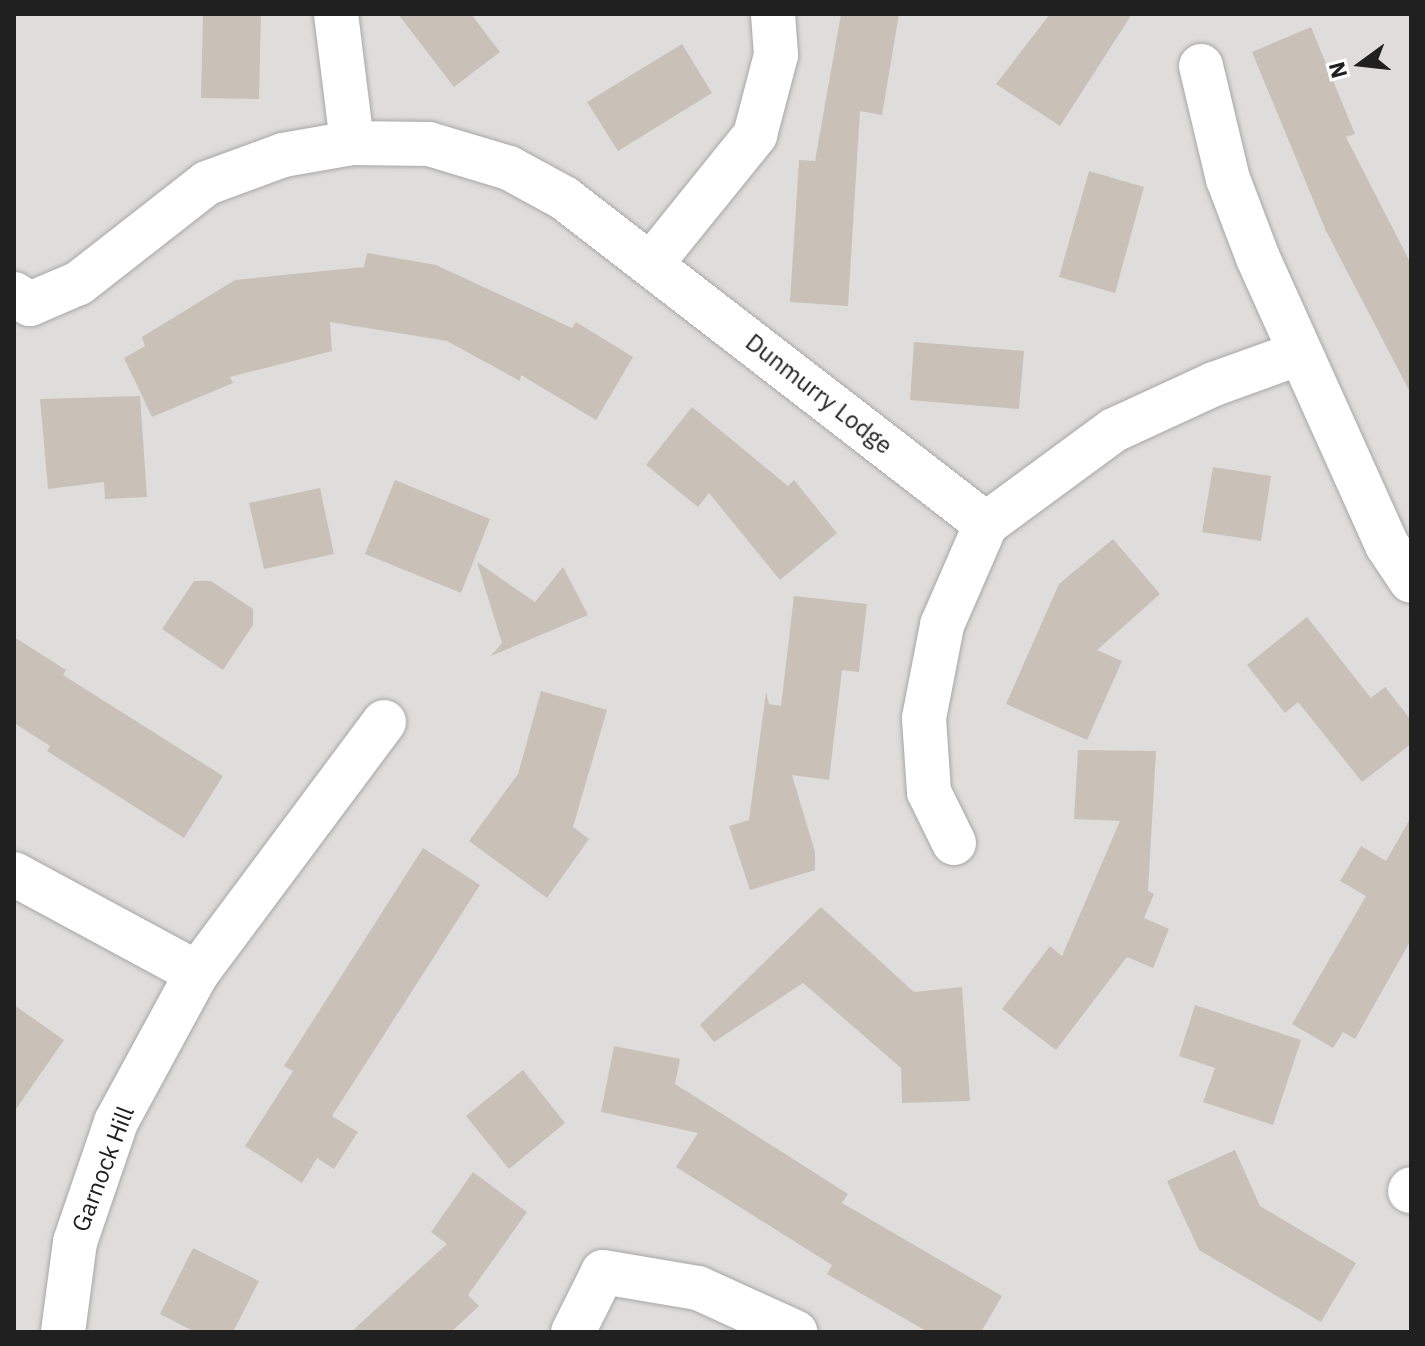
<!DOCTYPE html>
<style>
body{margin:0}
#map{position:relative;width:1425px;height:1346px;overflow:hidden;background:#f1eee5;font-family:"IBM Plex Sans",sans-serif}
div>[style]{position:absolute}
[style*='--x']{left:calc(var(--x)*1px);top:calc(var(--y)*1px);width:calc(var(--w)*1px);rotate:calc(var(--a)*1deg)}
.residential>*{inset:0;background:#dedddc}
.building>*{inset:0;background:#c9c1b8}
.roads{filter:drop-shadow(0 0 2px #a7a7a7) drop-shadow(0 0 2px #a7a7a7)}
.street>*{height:44px;margin:-22px;padding:0 22px;transform-origin:22px;border-radius:22px;background:#fff}
span{translate:-50% -50%;white-space:nowrap;text-align:center;line-height:1.15;-webkit-text-stroke:6px #fff;paint-order:stroke}
.street-label{font-size:24px;color:#202020}
.frame{position:absolute;inset:0;border:16px solid #202020;pointer-events:none}
.north{position:absolute;left:1321px;top:24px;width:80px;height:80px;-webkit-text-stroke:6px #fff;paint-order:stroke;rotate:255deg;font-size:22px;font-weight:700;line-height:32px;text-align:center;color:#202020}
.north::after{content:'';display:block;margin:auto;width:28px;height:36px;background:#202020;clip-path:polygon(50% 0,100% 100%,50% 72%,0 100%)}
</style>
<div id="map">
<div class="residential">
<div style="clip-path:polygon(14px 14px,1411px 14px,1411px 1332px,14px 1332px)"></div>
</div>
<div class="building">
<div style="clip-path:polygon(203px 14px,261px 14px,259px 99px,201px 98px)"></div>
<div style="clip-path:polygon(398px 14px,471px 14px,500px 52px,454px 87px)"></div>
<div style="clip-path:polygon(841px 14px,899px 14px,882px 115px,860px 111px,848px 306px,790px 302px,799px 160px,815px 161px)"></div>
<div style="clip-path:polygon(1050px 14px,1132px 14px,1060px 126px,996px 84px)"></div>
<div style="clip-path:polygon(1311px 27px,1355px 134px,1346px 137px,1411px 264px,1411px 394px,1326px 231px,1252px 52px)"></div>
<div style="clip-path:polygon(682px 44px,712px 93px,618px 151px,587px 102px)"></div>
<div style="clip-path:polygon(1089px 171px,1144px 187px,1115px 293px,1059px 277px)"></div>
<div style="clip-path:polygon(367px 253px,436px 265px,572px 328px,576px 322px,633px 357px,596px 420px,521px 375px,520px 381px,447px 341px,330px 322px,332px 351px,230px 377px,233px 383px,152px 417px,124px 358px,145px 346px,142px 337px,235px 280px,364px 267px)"></div>
<div style="clip-path:polygon(914px 342px,1024px 351px,1019px 409px,910px 400px)"></div>
<div style="clip-path:polygon(140px 396px,147px 497px,105px 499px,104px 482px,48px 489px,40px 399px)"></div>
<div style="clip-path:polygon(692px 407px,788px 486px,794px 480px,837px 533px,780px 580px,709px 493px,698px 507px,646px 465px)"></div>
<div style="clip-path:polygon(1213px 467px,1271px 476px,1261px 541px,1202px 532px)"></div>
<div style="clip-path:polygon(395px 480px,490px 519px,461px 593px,365px 554px)"></div>
<div style="clip-path:polygon(320px 488px,334px 554px,264px 569px,249px 503px)"></div>
<div style="clip-path:polygon(1113px 539px,1160px 594px,1097px 650px,1122px 661px,1087px 740px,1006px 704px,1059px 584px)"></div>
<div style="clip-path:polygon(477px 562px,535px 602px,563px 567px,588px 615px,491px 656px,502px 643px)"></div>
<div style="clip-path:polygon(194px 581px,211px 581px,253px 609px,253px 625px,223px 670px,162px 629px)"></div>
<div style="clip-path:polygon(794px 596px,867px 604px,859px 672px,842px 670px,829px 780px,792px 775px,815px 852px,815px 870px,750px 890px,729px 826px,749px 820px,766px 692px,769px 704px,781px 706px)"></div>
<div style="clip-path:polygon(1307px 617px,1371px 698px,1385px 687px,1411px 720px,1411px 744px,1362px 782px,1298px 702px,1285px 713px,1247px 665px)"></div>
<div style="clip-path:polygon(14px 637px,66px 670px,63px 675px,223px 776px,184px 838px,47px 751px,50px 746px,14px 723px)"></div>
<div style="clip-path:polygon(541px 691px,607px 710px,573px 827px,589px 839px,547px 898px,469px 841px,518px 774px)"></div>
<div style="clip-path:polygon(1078px 750px,1156px 751px,1148px 891px,1154px 894px,1144px 918px,1169px 929px,1153px 968px,1127px 957px,1056px 1050px,1002px 1009px,1050px 946px,1062px 956px,1120px 821px,1074px 819px)"></div>
<div style="clip-path:polygon(1411px 817px,1411px 940px,1355px 1039px,1343px 1032px,1333px 1048px,1292px 1024px,1366px 896px,1340px 881px,1361px 846px,1386px 861px)"></div>
<div style="clip-path:polygon(423px 848px,480px 885px,332px 1116px,358px 1132px,334px 1169px,317px 1158px,302px 1183px,245px 1146px,293px 1071px,284px 1066px)"></div>
<div style="clip-path:polygon(821px 907px,914px 992px,962px 987px,970px 1101px,902px 1103px,901px 1068px,803px 983px,714px 1042px,700px 1025px)"></div>
<div style="clip-path:polygon(14px 1005px,64px 1040px,14px 1112px)"></div>
<div style="clip-path:polygon(1195px 1005px,1301px 1040px,1273px 1125px,1203px 1102px,1215px 1068px,1179px 1056px)"></div>
<div style="clip-path:polygon(614px 1046px,680px 1059px,675px 1084px,848px 1194px,842px 1203px,1002px 1296px,981px 1332px,928px 1332px,827px 1274px,832px 1265px,676px 1167px,698px 1133px,601px 1112px)"></div>
<div style="clip-path:polygon(523px 1070px,565px 1123px,509px 1169px,466px 1116px)"></div>
<div style="clip-path:polygon(1235px 1150px,1260px 1206px,1356px 1263px,1321px 1322px,1199px 1250px,1167px 1181px)"></div>
<div style="clip-path:polygon(473px 1172px,527px 1212px,468px 1295px,479px 1306px,451px 1332px,351px 1332px,447px 1244px,431px 1232px)"></div>
<div style="clip-path:polygon(193px 1248px,259px 1281px,233px 1332px,195px 1332px,160px 1314px)"></div>
</div>
<div class="roads">
<div class="street">
<div style="--x:336;--y:14;--w:130;--a:82.9"></div>
<div style="--x:1201;--y:66;--w:116;--a:76.6"></div>
<div style="--x:1228;--y:179;--w:85;--a:69.2"></div>
<div style="--x:1258;--y:258;--w:315;--a:65.8"></div>
<div style="--x:1387;--y:545;--w:43;--a:56.3"></div>
<div style="--x:651;--y:264;--w:166;--a:-51.1"></div>
<div style="--x:755;--y:135;--w:83;--a:-75.3"></div>
<div style="--x:776;--y:55;--w:41;--a:-94.2"></div>
<div style="--x:14;--y:294;--w:19;--a:32"></div>
<div style="--x:30;--y:304;--w:53;--a:-23.2"></div>
<div style="--x:79;--y:283;--w:162;--a:-38"></div>
<div style="--x:207;--y:183;--w:81;--a:-20.2"></div>
<div style="--x:283;--y:155;--w:70;--a:-9.9"></div>
<div style="--x:352;--y:143;--w:77;--a:0.7"></div>
<div style="--x:429;--y:144;--w:84;--a:16.7"></div>
<div style="--x:509;--y:168;--w:63;--a:28.6"></div>
<div style="--x:564;--y:198;--w:533;--a:37.69"></div>
<div style="--x:954;--y:843;--w:57;--a:-116.1"></div>
<div style="--x:929;--y:792;--w:74;--a:-93.9"></div>
<div style="--x:924;--y:718;--w:95;--a:-79"></div>
<div style="--x:942;--y:625;--w:110;--a:-66.5"></div>
<div style="--x:986;--y:524;--w:159;--a:-36.3"></div>
<div style="--x:1114;--y:430;--w:110;--a:-24.7"></div>
<div style="--x:1214;--y:384;--w:91;--a:-19.8"></div>
<div style="--x:14;--y:874;--w:208;--a:28.4"></div>
<div style="--x:1410;--y:1191;--w:2;--a:-63"></div>
<div style="--x:63;--y:1332;--w:91;--a:-82.4"></div>
<div style="--x:75;--y:1242;--w:127;--a:-71.1"></div>
<div style="--x:116;--y:1122;--w:170;--a:-61.5"></div>
<div style="--x:197;--y:973;--w:313;--a:-53.3"></div>
<div style="--x:573;--y:1332;--w:67;--a:-63.4"></div>
<div style="--x:603;--y:1272;--w:96;--a:9.6"></div>
<div style="--x:698;--y:1288;--w:107;--a:24.4"></div>
</div>
</div>
<div class="street-label">
<span style="left:819px;top:394px;rotate:38deg">Dunmurry Lodge</span>
<span style="left:103px;top:1169px;rotate:-69deg">Garnock Hill</span>
</div>
<div class="frame"></div>
<div class="north">N</div>
</div>
